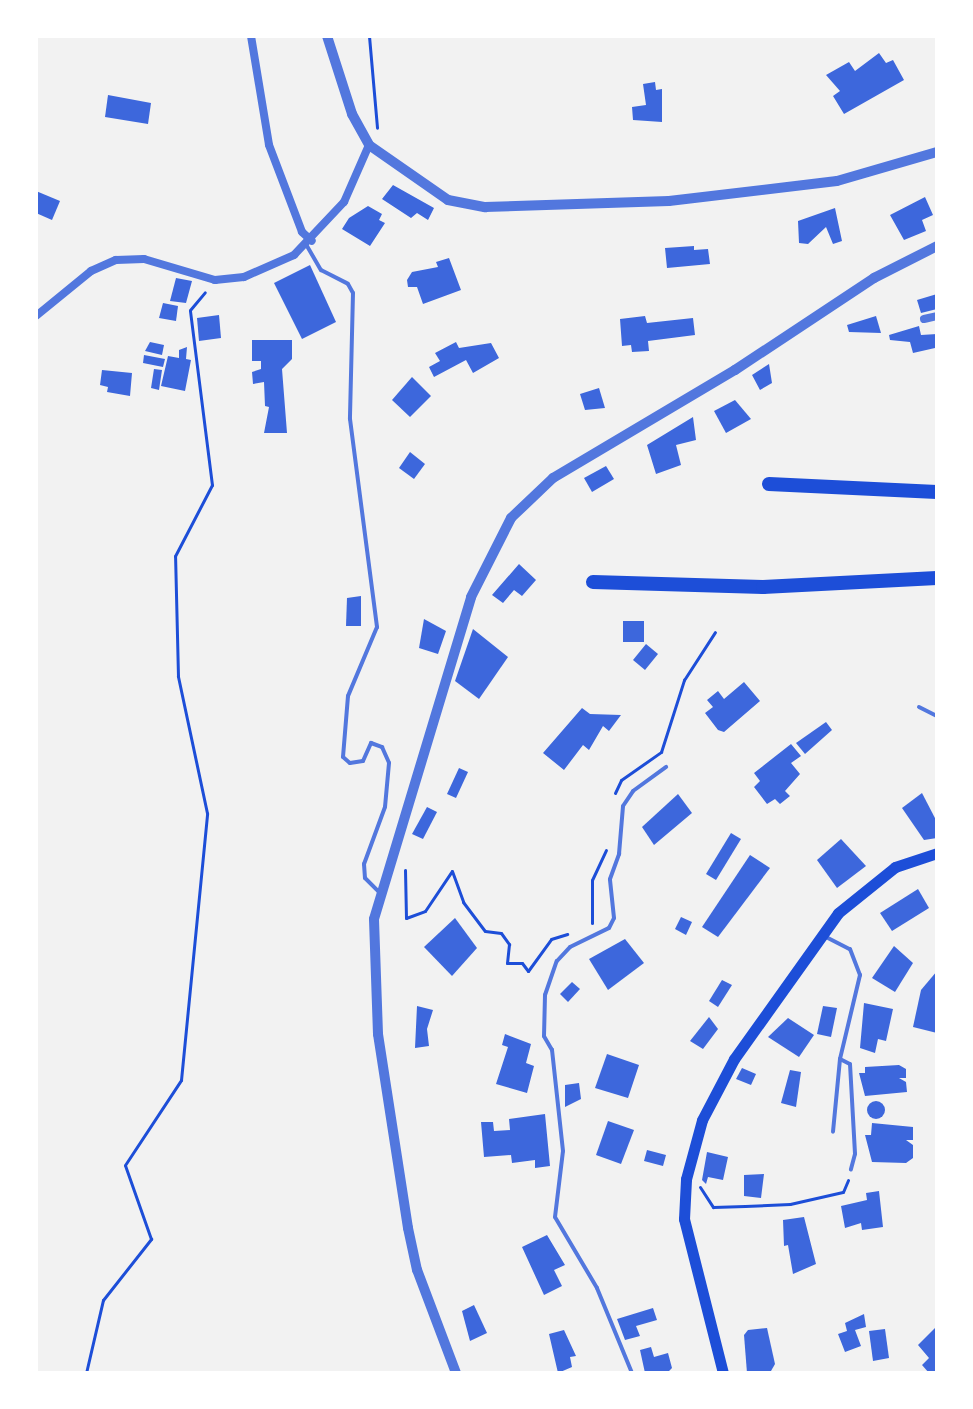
<!DOCTYPE html>
<style>
body{margin:0}
#map{position:relative;width:973px;height:1409px;overflow:hidden;background:#f2f2f2;font-family:Raleway,sans-serif}
div>[style]{position:absolute}
[style*='--x']{left:calc(var(--x)*1px);top:calc(var(--y)*1px);width:calc(var(--w)*1px);rotate:calc(var(--a)*1deg)}
.building>*{inset:0;background:#3d67dc}
.round{border-radius:50%}
.path>*{height:3px;margin:-1.5px;padding:0 1.5px;transform-origin:1.5px;border-radius:1.5px;background:#1d4ed8}
.service>*{height:4px;margin:-2px;padding:0 2px;transform-origin:2px;border-radius:2px;background:#5277de}
.minor>*{height:8px;margin:-4px;padding:0 4px;transform-origin:4px;border-radius:4px;background:#5277de}
.tertiary>*{height:10px;margin:-5px;padding:0 5px;transform-origin:5px;border-radius:5px;background:#5277de}
.secondary>*{height:11px;margin:-5.5px;padding:0 5.5px;transform-origin:5.5px;border-radius:5.5px;background:#1d4ed8}
.motorway>*{height:14px;margin:-7px;padding:0 7px;transform-origin:7px;border-radius:7px;background:#1d4ed8}
span{translate:-50% -50%;white-space:nowrap;text-align:center;line-height:1.15;-webkit-text-stroke:7px #fff;paint-order:stroke}
.frame{position:absolute;inset:0;border:38px solid #fff;pointer-events:none}
</style>
<div id="map">
<div class="building">
<div style="clip-path:polygon(879px 53px,886px 63px,893px 60px,904px 80px,844px 114px,833px 96px,840px 91px,826px 75px,849px 62px,855px 71px)"></div>
<div style="clip-path:polygon(655px 82px,656px 90px,662px 89px,662px 122px,633px 120px,632px 107px,646px 105px,643px 84px)"></div>
<div style="clip-path:polygon(108px 95px,151px 103px,148px 124px,105px 117px)"></div>
<div style="clip-path:polygon(393px 185px,434px 208px,428px 220px,417px 213px,411px 218px,382px 199px)"></div>
<div style="clip-path:polygon(36px 191px,60px 201px,52px 220px,36px 213px)"></div>
<div style="clip-path:polygon(925px 197px,933px 215px,922px 220px,926px 231px,904px 240px,890px 215px)"></div>
<div style="clip-path:polygon(368px 206px,382px 214px,379px 220px,385px 223px,370px 246px,342px 229px,349px 218px)"></div>
<div style="clip-path:polygon(835px 208px,842px 241px,833px 244px,826px 227px,808px 244px,799px 243px,798px 221px)"></div>
<div style="clip-path:polygon(694px 246px,694px 250px,708px 249px,710px 264px,667px 268px,665px 248px)"></div>
<div style="clip-path:polygon(449px 258px,461px 290px,423px 304px,417px 287px,408px 287px,407px 280px,412px 272px,438px 267px,436px 262px)"></div>
<div style="clip-path:polygon(310px 265px,336px 322px,302px 339px,274px 283px)"></div>
<div style="clip-path:polygon(176px 278px,192px 281px,186px 303px,170px 301px)"></div>
<div style="clip-path:polygon(937px 294px,937px 309px,921px 313px,917px 300px)"></div>
<div style="clip-path:polygon(163px 303px,178px 306px,176px 321px,159px 318px)"></div>
<div style="clip-path:polygon(219px 315px,221px 338px,199px 341px,197px 318px)"></div>
<div style="clip-path:polygon(645px 316px,647px 323px,693px 318px,695px 335px,648px 341px,649px 351px,632px 352px,631px 345px,622px 346px,620px 319px)"></div>
<div style="clip-path:polygon(876px 316px,881px 333px,849px 332px,847px 325px)"></div>
<div style="clip-path:polygon(919px 326px,921px 335px,937px 334px,937px 353px,935px 348px,913px 353px,910px 342px,890px 340px,889px 335px)"></div>
<div style="clip-path:polygon(252px 340px,292px 340px,292px 359px,282px 369px,287px 433px,264px 433px,269px 407px,265px 406px,264px 382px,253px 384px,252px 372px,261px 369px,261px 361px,252px 361px)"></div>
<div style="clip-path:polygon(150px 342px,164px 345px,162px 355px,145px 351px)"></div>
<div style="clip-path:polygon(456px 342px,459px 348px,491px 343px,499px 358px,473px 373px,466px 360px,434px 377px,429px 367px,440px 361px,435px 353px)"></div>
<div style="clip-path:polygon(187px 347px,186px 359px,191px 360px,185px 391px,161px 386px,168px 356px,179px 358px,179px 350px)"></div>
<div style="clip-path:polygon(144px 355px,165px 359px,163px 367px,143px 363px)"></div>
<div style="clip-path:polygon(769px 364px,772px 383px,760px 390px,752px 375px)"></div>
<div style="clip-path:polygon(154px 369px,162px 370px,159px 390px,151px 388px)"></div>
<div style="clip-path:polygon(102px 370px,132px 373px,130px 396px,107px 392px,108px 387px,100px 385px)"></div>
<div style="clip-path:polygon(412px 377px,431px 396px,410px 417px,392px 400px)"></div>
<div style="clip-path:polygon(599px 388px,605px 408px,585px 410px,580px 394px)"></div>
<div style="clip-path:polygon(735px 400px,751px 419px,726px 433px,714px 411px)"></div>
<div style="clip-path:polygon(693px 417px,696px 440px,676px 445px,681px 465px,656px 474px,647px 445px)"></div>
<div style="clip-path:polygon(410px 452px,425px 464px,414px 479px,399px 468px)"></div>
<div style="clip-path:polygon(606px 466px,614px 479px,592px 492px,584px 478px)"></div>
<div style="clip-path:polygon(519px 564px,536px 580px,522px 596px,514px 590px,503px 603px,492px 595px)"></div>
<div style="clip-path:polygon(361px 596px,361px 626px,346px 626px,347px 598px)"></div>
<div style="clip-path:polygon(424px 619px,446px 631px,438px 654px,419px 648px)"></div>
<div style="clip-path:polygon(623px 621px,644px 621px,644px 642px,623px 642px)"></div>
<div style="clip-path:polygon(473px 629px,508px 657px,479px 699px,455px 681px)"></div>
<div style="clip-path:polygon(646px 644px,658px 654px,645px 670px,633px 660px)"></div>
<div style="clip-path:polygon(744px 682px,760px 701px,724px 732px,718px 730px,705px 713px,713px 707px,707px 700px,718px 691px,724px 699px)"></div>
<div style="clip-path:polygon(582px 708px,590px 714px,621px 715px,609px 731px,603px 726px,589px 750px,583px 745px,564px 770px,543px 753px)"></div>
<div style="clip-path:polygon(826px 722px,832px 730px,805px 754px,796px 743px)"></div>
<div style="clip-path:polygon(791px 744px,801px 756px,791px 763px,800px 774px,785px 791px,790px 796px,780px 804px,775px 799px,767px 804px,754px 787px,760px 781px,754px 773px)"></div>
<div style="clip-path:polygon(459px 768px,468px 772px,456px 798px,447px 794px)"></div>
<div style="clip-path:polygon(922px 793px,937px 822px,937px 838px,924px 840px,902px 808px)"></div>
<div style="clip-path:polygon(678px 794px,692px 813px,654px 845px,642px 827px)"></div>
<div style="clip-path:polygon(427px 807px,437px 812px,423px 839px,412px 834px)"></div>
<div style="clip-path:polygon(731px 833px,741px 839px,716px 880px,706px 874px)"></div>
<div style="clip-path:polygon(841px 839px,866px 866px,837px 888px,817px 860px)"></div>
<div style="clip-path:polygon(750px 855px,770px 868px,718px 937px,702px 927px)"></div>
<div style="clip-path:polygon(918px 889px,929px 908px,892px 931px,880px 913px)"></div>
<div style="clip-path:polygon(681px 917px,692px 922px,686px 935px,675px 929px)"></div>
<div style="clip-path:polygon(455px 918px,477px 948px,452px 976px,424px 947px)"></div>
<div style="clip-path:polygon(625px 939px,644px 963px,608px 990px,589px 959px)"></div>
<div style="clip-path:polygon(894px 946px,913px 963px,895px 992px,872px 978px)"></div>
<div style="clip-path:polygon(937px 971px,937px 1033px,913px 1027px,921px 990px)"></div>
<div style="clip-path:polygon(722px 980px,732px 985px,718px 1007px,709px 1001px)"></div>
<div style="clip-path:polygon(572px 982px,580px 989px,568px 1002px,560px 994px)"></div>
<div style="clip-path:polygon(864px 1003px,893px 1009px,886px 1041px,878px 1039px,875px 1053px,860px 1048px)"></div>
<div style="clip-path:polygon(417px 1006px,433px 1010px,427px 1029px,429px 1046px,415px 1048px)"></div>
<div style="clip-path:polygon(823px 1006px,837px 1008px,831px 1037px,817px 1034px)"></div>
<div style="clip-path:polygon(709px 1017px,718px 1029px,703px 1049px,690px 1041px)"></div>
<div style="clip-path:polygon(788px 1018px,814px 1035px,799px 1057px,768px 1037px)"></div>
<div style="clip-path:polygon(505px 1034px,531px 1044px,526px 1063px,534px 1066px,527px 1093px,496px 1084px,508px 1047px,502px 1045px)"></div>
<div style="clip-path:polygon(607px 1054px,639px 1065px,628px 1098px,595px 1088px)"></div>
<div style="clip-path:polygon(899px 1065px,906px 1069px,906px 1078px,899px 1078px,906px 1082px,907px 1092px,865px 1096px,859px 1073px,865px 1073px,865px 1067px)"></div>
<div style="clip-path:polygon(742px 1068px,756px 1074px,751px 1085px,736px 1079px)"></div>
<div style="clip-path:polygon(790px 1070px,801px 1072px,796px 1107px,781px 1103px)"></div>
<div style="clip-path:polygon(579px 1083px,581px 1099px,565px 1107px,565px 1085px)"></div>
<div class="round" style="left:867px;top:1101px;width:18px;height:18px"></div>
<div style="clip-path:polygon(545px 1114px,550px 1166px,535px 1168px,535px 1160px,512px 1163px,511px 1155px,484px 1157px,481px 1122px,493px 1122px,494px 1131px,510px 1130px,509px 1119px)"></div>
<div style="clip-path:polygon(608px 1121px,634px 1130px,621px 1164px,596px 1155px)"></div>
<div style="clip-path:polygon(872px 1123px,913px 1127px,913px 1140px,906px 1140px,913px 1145px,913px 1158px,906px 1163px,872px 1162px,865px 1135px,871px 1135px)"></div>
<div style="clip-path:polygon(647px 1150px,666px 1155px,663px 1166px,644px 1161px)"></div>
<div style="clip-path:polygon(707px 1152px,728px 1157px,723px 1180px,708px 1177px,706px 1184px,702px 1180px)"></div>
<div style="clip-path:polygon(764px 1174px,761px 1198px,744px 1196px,744px 1175px)"></div>
<div style="clip-path:polygon(879px 1191px,883px 1227px,862px 1230px,861px 1223px,845px 1228px,841px 1206px,867px 1200px,866px 1193px)"></div>
<div style="clip-path:polygon(804px 1217px,816px 1264px,793px 1274px,788px 1245px,784px 1246px,783px 1220px)"></div>
<div style="clip-path:polygon(547px 1235px,565px 1265px,554px 1270px,562px 1286px,544px 1295px,522px 1247px)"></div>
<div style="clip-path:polygon(474px 1305px,487px 1333px,470px 1341px,462px 1311px)"></div>
<div style="clip-path:polygon(653px 1308px,657px 1320px,636px 1326px,640px 1336px,625px 1340px,617px 1319px)"></div>
<div style="clip-path:polygon(864px 1314px,866px 1327px,855px 1330px,861px 1346px,845px 1352px,838px 1334px,847px 1331px,845px 1323px)"></div>
<div style="clip-path:polygon(937px 1326px,937px 1373px,929px 1373px,922px 1365px,929px 1358px,918px 1345px)"></div>
<div style="clip-path:polygon(767px 1328px,775px 1364px,771px 1371px,747px 1373px,744px 1335px,748px 1330px)"></div>
<div style="clip-path:polygon(885px 1329px,889px 1358px,873px 1361px,869px 1331px)"></div>
<div style="clip-path:polygon(564px 1330px,576px 1356px,570px 1357px,572px 1367px,558px 1373px,549px 1334px)"></div>
<div style="clip-path:polygon(651px 1347px,654px 1357px,668px 1353px,672px 1368px,667px 1373px,645px 1373px,640px 1350px)"></div>
</div>
<div class="path">
<div style="--x:369;--y:36;--w:92;--a:85"></div>
<div style="--x:615;--y:793;--w:14;--a:-65"></div>
<div style="--x:621;--y:780;--w:49;--a:-35"></div>
<div style="--x:661;--y:752;--w:76;--a:-72.3"></div>
<div style="--x:684;--y:680;--w:57;--a:-57.1"></div>
<div style="--x:405;--y:870;--w:48;--a:88.8"></div>
<div style="--x:406;--y:918;--w:20;--a:-20"></div>
<div style="--x:425;--y:911;--w:48;--a:-56"></div>
<div style="--x:452;--y:871;--w:33;--a:70"></div>
<div style="--x:463;--y:902;--w:36;--a:53"></div>
<div style="--x:485;--y:931;--w:16;--a:7"></div>
<div style="--x:501;--y:933;--w:14;--a:54"></div>
<div style="--x:509;--y:944;--w:19;--a:96"></div>
<div style="--x:507;--y:963;--w:15;--a:0"></div>
<div style="--x:522;--y:963;--w:10;--a:53"></div>
<div style="--x:528;--y:971;--w:39;--a:-54"></div>
<div style="--x:551;--y:939;--w:17;--a:-17"></div>
<div style="--x:592;--y:923;--w:43;--a:-90"></div>
<div style="--x:592;--y:880;--w:33;--a:-65"></div>
<div style="--x:700;--y:1187;--w:24;--a:57"></div>
<div style="--x:713;--y:1207;--w:32;--a:-2"></div>
<div style="--x:745;--y:1206;--w:45;--a:-2.5"></div>
<div style="--x:790;--y:1204;--w:54;--a:-12.8"></div>
<div style="--x:843;--y:1192;--w:13;--a:-67"></div>
<div style="--x:86;--y:1373;--w:75;--a:-76.9"></div>
<div style="--x:103;--y:1300;--w:78;--a:-51.8"></div>
<div style="--x:151;--y:1239;--w:78;--a:-109.4"></div>
<div style="--x:125;--y:1165;--w:102;--a:-56.6"></div>
<div style="--x:181;--y:1080;--w:268;--a:-84.4"></div>
<div style="--x:207;--y:813;--w:140;--a:-102"></div>
<div style="--x:178;--y:676;--w:120;--a:-91.4"></div>
<div style="--x:175;--y:556;--w:80;--a:-62.5"></div>
<div style="--x:212;--y:485;--w:176;--a:-97.2"></div>
<div style="--x:190;--y:310;--w:23;--a:-50"></div>
</div>
<div class="service">
<div style="--x:307;--y:246;--w:28;--a:60"></div>
<div style="--x:321;--y:270;--w:30;--a:27"></div>
<div style="--x:348;--y:284;--w:10;--a:61"></div>
<div style="--x:353;--y:293;--w:126;--a:91.4"></div>
<div style="--x:350;--y:419;--w:210;--a:82.6"></div>
<div style="--x:377;--y:627;--w:75;--a:112.8"></div>
<div style="--x:348;--y:696;--w:61;--a:94.7"></div>
<div style="--x:343;--y:757;--w:9;--a:41"></div>
<div style="--x:350;--y:763;--w:13;--a:-9"></div>
<div style="--x:363;--y:761;--w:20;--a:-66"></div>
<div style="--x:371;--y:743;--w:12;--a:20"></div>
<div style="--x:382;--y:747;--w:17;--a:66"></div>
<div style="--x:389;--y:763;--w:44;--a:95.2"></div>
<div style="--x:385;--y:807;--w:61;--a:110.2"></div>
<div style="--x:364;--y:864;--w:14;--a:86"></div>
<div style="--x:365;--y:878;--w:20;--a:45"></div>
<div style="--x:919;--y:707;--w:20;--a:27"></div>
<div style="--x:824;--y:936;--w:29;--a:27"></div>
<div style="--x:850;--y:949;--w:28;--a:69"></div>
<div style="--x:860;--y:975;--w:86;--a:103.4"></div>
<div style="--x:840;--y:1059;--w:73;--a:95.5"></div>
<div style="--x:937;--y:943;--w:2;--a:90"></div>
<div style="--x:840;--y:1059;--w:11;--a:27"></div>
<div style="--x:850;--y:1064;--w:90;--a:86.8"></div>
<div style="--x:855;--y:1154;--w:16;--a:105"></div>
<div style="--x:632;--y:1373;--w:92;--a:-112.4"></div>
<div style="--x:597;--y:1288;--w:82;--a:-120.6"></div>
<div style="--x:555;--y:1217;--w:66;--a:-83.1"></div>
<div style="--x:563;--y:1151;--w:102;--a:-96.2"></div>
<div style="--x:552;--y:1050;--w:16;--a:-120"></div>
<div style="--x:544;--y:1036;--w:41;--a:-88.6"></div>
<div style="--x:545;--y:995;--w:36;--a:-71"></div>
<div style="--x:557;--y:961;--w:19;--a:-47"></div>
<div style="--x:570;--y:947;--w:43;--a:-26"></div>
<div style="--x:609;--y:928;--w:11;--a:-63"></div>
<div style="--x:614;--y:918;--w:39;--a:-96"></div>
<div style="--x:610;--y:879;--w:27;--a:-70"></div>
<div style="--x:619;--y:854;--w:48;--a:-85.2"></div>
<div style="--x:623;--y:806;--w:18;--a:-56"></div>
<div style="--x:633;--y:791;--w:41;--a:-36"></div>
</div>
<div class="minor">
<div style="--x:251;--y:36;--w:110;--a:80.6"></div>
<div style="--x:269;--y:145;--w:93;--a:69.2"></div>
<div style="--x:302;--y:232;--w:13;--a:42"></div>
<div style="--x:36;--y:316;--w:71;--a:-39.3"></div>
<div style="--x:91;--y:271;--w:27;--a:-24"></div>
<div style="--x:116;--y:260;--w:28;--a:-2"></div>
<div style="--x:144;--y:259;--w:74;--a:16.5"></div>
<div style="--x:215;--y:280;--w:29;--a:-6"></div>
<div style="--x:244;--y:277;--w:55;--a:-23.7"></div>
<div style="--x:294;--y:255;--w:73;--a:-46.7"></div>
<div style="--x:344;--y:202;--w:62;--a:-66.3"></div>
<div style="--x:924;--y:319;--w:13;--a:-13"></div>
</div>
<div class="tertiary">
<div style="--x:327;--y:36;--w:82;--a:72.2"></div>
<div style="--x:352;--y:114;--w:35;--a:61"></div>
<div style="--x:369;--y:145;--w:96;--a:34.8"></div>
<div style="--x:448;--y:200;--w:38;--a:11"></div>
<div style="--x:485;--y:207;--w:184;--a:-1.9"></div>
<div style="--x:669;--y:201;--w:169;--a:-6.8"></div>
<div style="--x:837;--y:181;--w:104;--a:-16.2"></div>
<div style="--x:456;--y:1373;--w:110;--a:-110.7"></div>
<div style="--x:417;--y:1270;--w:43;--a:-102.1"></div>
<div style="--x:408;--y:1228;--w:196;--a:-98.8"></div>
<div style="--x:378;--y:1034;--w:115;--a:-92"></div>
<div style="--x:374;--y:919;--w:336;--a:-73.2"></div>
<div style="--x:471;--y:597;--w:89;--a:-63.1"></div>
<div style="--x:511;--y:518;--w:58;--a:-43.6"></div>
<div style="--x:553;--y:478;--w:212;--a:-30.7"></div>
<div style="--x:735;--y:370;--w:167;--a:-33.5"></div>
<div style="--x:874;--y:278;--w:71;--a:-26.9"></div>
</div>
<div class="secondary">
<div style="--x:723;--y:1373;--w:159;--a:-104.2"></div>
<div style="--x:684;--y:1219;--w:40;--a:-87.1"></div>
<div style="--x:686;--y:1179;--w:61;--a:-74.8"></div>
<div style="--x:702;--y:1120;--w:69;--a:-62.3"></div>
<div style="--x:734;--y:1059;--w:179;--a:-54.5"></div>
<div style="--x:838;--y:913;--w:73;--a:-38.9"></div>
<div style="--x:895;--y:867;--w:44;--a:-18.4"></div>
</div>
<div class="motorway">
<div style="--x:769;--y:484;--w:168;--a:2.7"></div>
<div style="--x:593;--y:582;--w:170;--a:1.7"></div>
<div style="--x:763;--y:587;--w:174;--a:-3"></div>
</div>
<div class="frame"></div>
</div>
